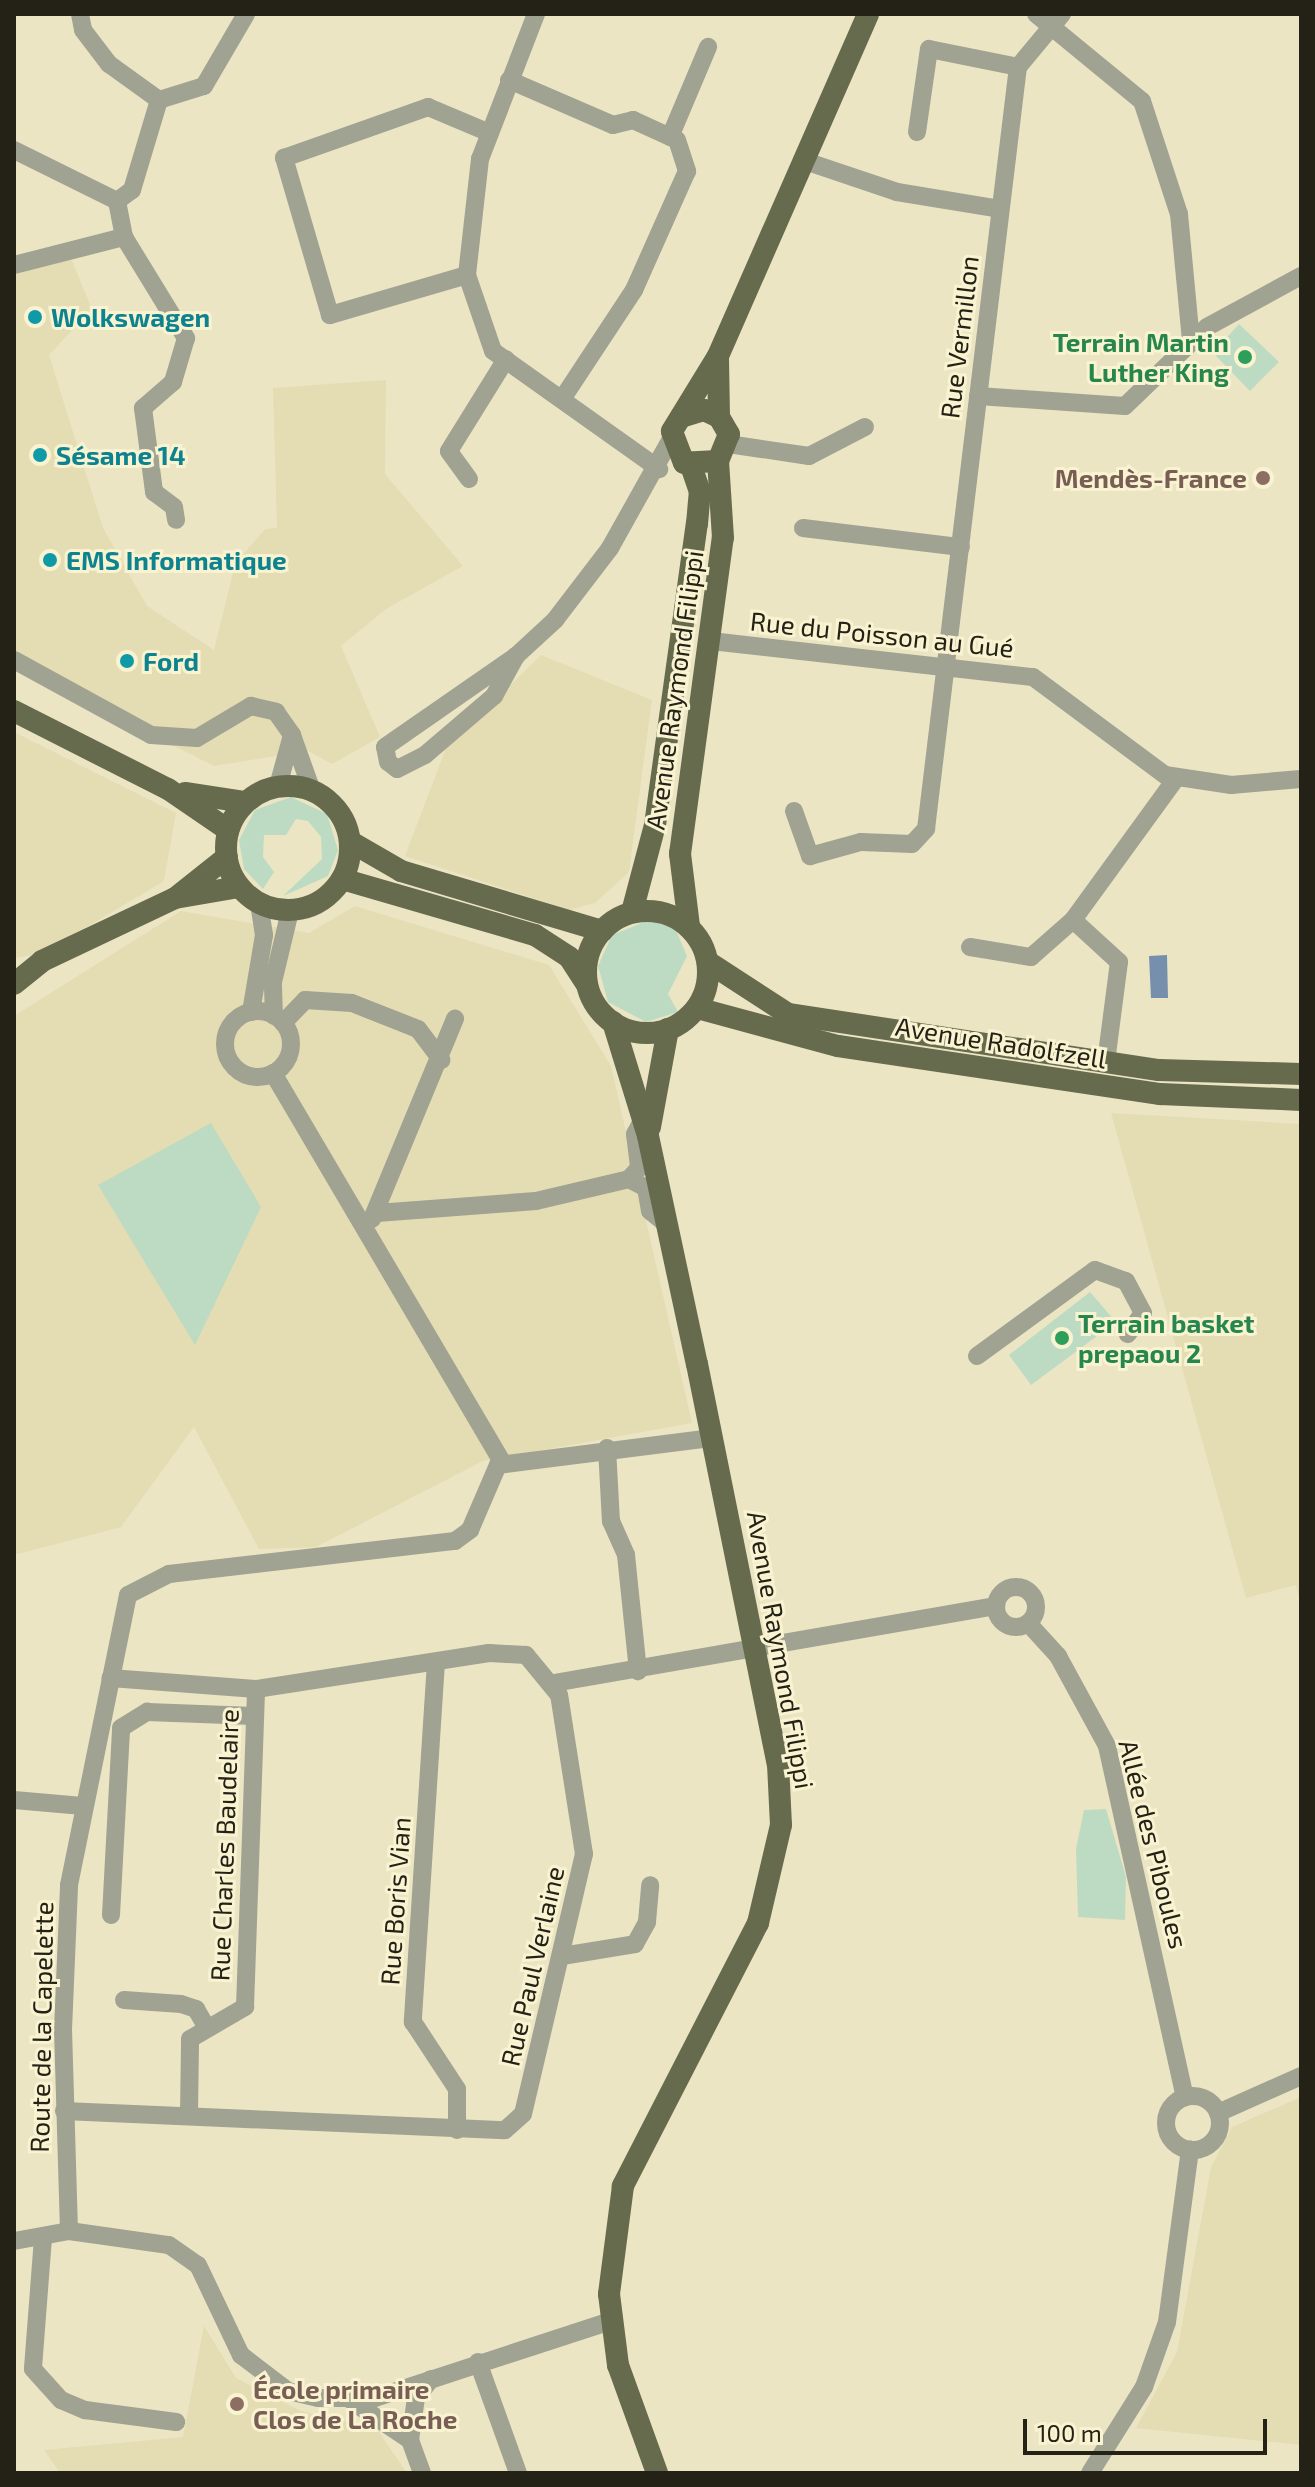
<!DOCTYPE html>
<meta charset="utf-8">
<style>
body{margin:0}
#map{position:relative;width:1315px;height:2487px;overflow:hidden;background:#ece5c4;font-family:"Exo 2",sans-serif}
div>[style]{position:absolute}
[style*='--x']{left:calc(var(--x)*1px);top:calc(var(--y)*1px);width:calc(var(--w)*1px);rotate:calc(var(--a)*1deg)}
.built>*{inset:0;background:#e4dcb3}
.green>*{inset:0;background:#bddbc2}
.water>*{inset:0;background:#758fac}
.minor>*{height:18px;margin:-9px;padding:0 9px;transform-origin:9px;border-radius:9px;background:#a0a292}
.minor>.ring{margin:-9px;padding:0;box-sizing:content-box;background:none;border:18px solid #a0a292;border-radius:50%}
.major>*{height:22px;margin:-11px;padding:0 11px;transform-origin:11px;border-radius:11px;background:#676b4d}
.major>.ring{margin:-11px;padding:0;box-sizing:content-box;background:none;border:22px solid #676b4d;border-radius:50%}
.dots>*{width:22px;height:22px;translate:-50% -50%;box-sizing:border-box;border:4px solid #f9f3d1;border-radius:50%}
span{translate:-50% -50%;white-space:nowrap;text-align:center;line-height:1.15;-webkit-text-stroke:6px #f9f3d1;paint-order:stroke}
.culture-label{font-size:26px;color:#0d838f;font-weight:700}
.left{translate:0 -50%;text-align:left}
.street-label{font-size:26px;color:#242216}
.leisure-label{font-size:26px;color:#27864d;font-weight:700}
.right{translate:-100% -50%;text-align:right}
.education-label{font-size:26px;color:#785e54;font-weight:700}
.frame{position:absolute;inset:0;border:16px solid #242216;pointer-events:none}
.scale{position:absolute;left:1023px;top:2419px;width:244px;height:36px;box-sizing:border-box;border:4px solid #242216;border-top:0;padding-left:10px;font-size:24px;line-height:28px;white-space:nowrap;color:#242216;-webkit-text-stroke:6px #f9f3d1;paint-order:stroke}
</style>
<div id="map">
<div class="built">
<div style="clip-path:polygon(70px 256px,92px 309px,49px 355px,103px 528px,147px 606px,214px 650px,235px 564px,265px 529px,277px 528px,273px 388px,386px 380px,385px 474px,463px 566px,386px 609px,341px 646px,380px 737px,332px 764px,308px 751px,214px 766px,14px 665px,14px 275px)"></div>
<div style="clip-path:polygon(541px 655px,652px 700px,629px 872px,595px 903px,569px 910px,405px 856px,446px 748px)"></div>
<div style="clip-path:polygon(14px 732px,176px 813px,164px 881px,42px 954px,14px 958px)"></div>
<div style="clip-path:polygon(355px 906px,549px 965px,611px 1066px,692px 1423px,483px 1461px,316px 1547px,259px 1549px,194px 1427px,121px 1527px,14px 1555px,14px 1016px,181px 911px,309px 933px)"></div>
<div style="clip-path:polygon(1111px 1113px,1301px 1124px,1301px 1606px,1296px 1585px,1246px 1598px)"></div>
<div style="clip-path:polygon(1301px 2097px,1301px 2445px,1136px 2428px,1177px 2352px,1211px 2167px,1232px 2127px)"></div>
<div style="clip-path:polygon(204px 2326px,236px 2378px,301px 2411px,376px 2428px,407px 2473px,60px 2473px,44px 2450px,183px 2437px)"></div>
</div>
<div class="green">
<div style="clip-path:polygon(1239px 324px,1279px 362px,1250px 391px,1213px 353px)"></div>
<div style="clip-path:polygon(291px 797px,327px 814px,338px 850px,328px 876px,283px 896px,322px 859px,321px 837px,308px 821px,296px 819px,286px 835px,264px 835px,263px 857px,274px 872px,263px 889px,244px 869px,239px 840px,255px 810px)"></div>
<div style="clip-path:polygon(649px 920px,675px 928px,687px 956px,668px 994px,678px 1012px,646px 1022px,608px 1002px,598px 966px,612px 935px)"></div>
<div style="clip-path:polygon(211px 1123px,261px 1207px,195px 1345px,98px 1185px)"></div>
<div style="clip-path:polygon(1090px 1292px,1116px 1322px,1031px 1385px,1009px 1355px)"></div>
<div style="clip-path:polygon(1106px 1809px,1126px 1877px,1125px 1920px,1078px 1917px,1076px 1849px,1084px 1810px)"></div>
</div>
<div class="water">
<div style="clip-path:polygon(1167px 955px,1168px 998px,1151px 998px,1149px 956px)"></div>
</div>
<div class="minor">
<div style="--x:80;--y:14;--w:16;--a:79"></div>
<div style="--x:83;--y:30;--w:43;--a:52.6"></div>
<div style="--x:109;--y:64;--w:62;--a:35.8"></div>
<div style="--x:159;--y:100;--w:94;--a:106.7"></div>
<div style="--x:132;--y:190;--w:19;--a:144"></div>
<div style="--x:536;--y:14;--w:155;--a:111.1"></div>
<div style="--x:480;--y:159;--w:117;--a:96.4"></div>
<div style="--x:467;--y:275;--w:80;--a:71.1"></div>
<div style="--x:493;--y:351;--w:204;--a:35.4"></div>
<div style="--x:1036;--y:14;--w:137;--a:39.4"></div>
<div style="--x:1142;--y:101;--w:119;--a:71.9"></div>
<div style="--x:1179;--y:214;--w:128;--a:84.6"></div>
<div style="--x:509;--y:80;--w:113;--a:23.4"></div>
<div style="--x:613;--y:125;--w:21;--a:-14"></div>
<div style="--x:633;--y:120;--w:48;--a:24.4"></div>
<div style="--x:677;--y:140;--w:33;--a:72"></div>
<div style="--x:687;--y:171;--w:130;--a:114"></div>
<div style="--x:634;--y:290;--w:127;--a:123.4"></div>
<div style="--x:159;--y:100;--w:47;--a:-17.3"></div>
<div style="--x:204;--y:86;--w:83;--a:-59.7"></div>
<div style="--x:917;--y:132;--w:84;--a:-81.8"></div>
<div style="--x:929;--y:49;--w:91;--a:11.4"></div>
<div style="--x:670;--y:137;--w:98;--a:-67.1"></div>
<div style="--x:14;--y:150;--w:115;--a:26.3"></div>
<div style="--x:802;--y:160;--w:100;--a:18.6"></div>
<div style="--x:897;--y:192;--w:104;--a:9.4"></div>
<div style="--x:117;--y:201;--w:37;--a:79"></div>
<div style="--x:124;--y:237;--w:119;--a:58.5"></div>
<div style="--x:186;--y:338;--w:46;--a:106.5"></div>
<div style="--x:173;--y:382;--w:40;--a:139"></div>
<div style="--x:143;--y:408;--w:85;--a:82.5"></div>
<div style="--x:154;--y:492;--w:25;--a:37"></div>
<div style="--x:174;--y:507;--w:13;--a:81"></div>
<div style="--x:14;--y:265;--w:114;--a:-14.3"></div>
<div style="--x:467;--y:275;--w:143;--a:163.7"></div>
<div style="--x:330;--y:315;--w:164;--a:-106.3"></div>
<div style="--x:284;--y:158;--w:153;--a:-19.5"></div>
<div style="--x:428;--y:107;--w:67;--a:22.8"></div>
<div style="--x:978;--y:396;--w:147;--a:3.9"></div>
<div style="--x:1125;--y:406;--w:114;--a:-43.9"></div>
<div style="--x:1207;--y:327;--w:107;--a:-28.5"></div>
<div style="--x:728;--y:444;--w:82;--a:8.4"></div>
<div style="--x:809;--y:456;--w:63;--a:-27.4"></div>
<div style="--x:469;--y:479;--w:34;--a:-126"></div>
<div style="--x:449;--y:451;--w:108;--a:-58.2"></div>
<div style="--x:803;--y:528;--w:159;--a:6.9"></div>
<div style="--x:711;--y:641;--w:324;--a:6.4"></div>
<div style="--x:1033;--y:677;--w:164;--a:36.6"></div>
<div style="--x:1165;--y:775;--w:67;--a:8.6"></div>
<div style="--x:1231;--y:785;--w:70;--a:-4.9"></div>
<div style="--x:516;--y:656;--w:46;--a:118.8"></div>
<div style="--x:494;--y:696;--w:91;--a:139.5"></div>
<div style="--x:425;--y:755;--w:31;--a:153"></div>
<div style="--x:397;--y:769;--w:11;--a:-142"></div>
<div style="--x:388;--y:762;--w:15;--a:-101"></div>
<div style="--x:385;--y:747;--w:160;--a:-34.8"></div>
<div style="--x:516;--y:656;--w:53;--a:-42.7"></div>
<div style="--x:555;--y:620;--w:91;--a:-52.6"></div>
<div style="--x:610;--y:548;--w:125;--a:-60.8"></div>
<div style="--x:14;--y:660;--w:156;--a:28.7"></div>
<div style="--x:151;--y:735;--w:46;--a:3.7"></div>
<div style="--x:197;--y:738;--w:63;--a:-30.7"></div>
<div style="--x:251;--y:706;--w:26;--a:13"></div>
<div style="--x:276;--y:712;--w:28;--a:55"></div>
<div style="--x:278;--y:786;--w:53;--a:-74.6"></div>
<div style="--x:292;--y:735;--w:56;--a:70.3"></div>
<div style="--x:794;--y:811;--w:48;--a:70.4"></div>
<div style="--x:810;--y:856;--w:53;--a:-15.4"></div>
<div style="--x:861;--y:842;--w:51;--a:2.2"></div>
<div style="--x:912;--y:844;--w:21;--a:-47"></div>
<div style="--x:926;--y:829;--w:768;--a:-83.12"></div>
<div style="--x:1018;--y:67;--w:69;--a:-50.3"></div>
<div style="--x:970;--y:947;--w:62;--a:9.3"></div>
<div style="--x:1031;--y:957;--w:56;--a:-41.4"></div>
<div class="ring" style="left:225px;top:1011px;width:48px;height:48px"></div>
<div style="--x:251;--y:1012;--w:78;--a:-80.4"></div>
<div style="--x:264;--y:935;--w:31;--a:-99"></div>
<div style="--x:274;--y:1016;--w:34;--a:-92"></div>
<div style="--x:273;--y:982;--w:73;--a:-76.5"></div>
<div style="--x:283;--y:1023;--w:32;--a:-46"></div>
<div style="--x:305;--y:1000;--w:47;--a:3.7"></div>
<div style="--x:352;--y:1003;--w:71;--a:21.5"></div>
<div style="--x:418;--y:1029;--w:39;--a:53"></div>
<div style="--x:1106;--y:1062;--w:101;--a:-82.6"></div>
<div style="--x:1119;--y:962;--w:62;--a:-137.6"></div>
<div style="--x:1073;--y:920;--w:175;--a:-54"></div>
<div style="--x:273;--y:1073;--w:453;--a:59.5"></div>
<div style="--x:643;--y:1119;--w:17;--a:118"></div>
<div style="--x:635;--y:1134;--w:34;--a:83"></div>
<div style="--x:639;--y:1168;--w:15;--a:132"></div>
<div style="--x:629;--y:1179;--w:19;--a:28"></div>
<div style="--x:646;--y:1188;--w:23;--a:80"></div>
<div style="--x:650;--y:1211;--w:22;--a:39"></div>
<div style="--x:377;--y:1213;--w:159;--a:-4.3"></div>
<div style="--x:536;--y:1201;--w:96;--a:-13.3"></div>
<div style="--x:372;--y:1219;--w:217;--a:-67.5"></div>
<div style="--x:977;--y:1356;--w:146;--a:-36.1"></div>
<div style="--x:1095;--y:1270;--w:33;--a:20"></div>
<div style="--x:1126;--y:1281;--w:36;--a:62"></div>
<div style="--x:1143;--y:1313;--w:26;--a:126"></div>
<div style="--x:607;--y:1448;--w:73;--a:86.9"></div>
<div style="--x:611;--y:1521;--w:37;--a:66"></div>
<div style="--x:626;--y:1555;--w:117;--a:84.1"></div>
<div class="ring" style="left:996px;top:1587px;width:22px;height:22px"></div>
<div style="--x:1028;--y:1623;--w:45;--a:47.7"></div>
<div style="--x:1058;--y:1656;--w:102;--a:61.4"></div>
<div style="--x:1107;--y:1746;--w:360;--a:77.5"></div>
<div style="--x:436;--y:1662;--w:361;--a:93.7"></div>
<div style="--x:413;--y:2022;--w:80;--a:56.7"></div>
<div style="--x:457;--y:2089;--w:41;--a:90"></div>
<div style="--x:554;--y:1683;--w:449;--a:-9.9"></div>
<div style="--x:14;--y:1800;--w:69;--a:5"></div>
<div style="--x:111;--y:1915;--w:187;--a:-86.9"></div>
<div style="--x:121;--y:1728;--w:31;--a:-32"></div>
<div style="--x:147;--y:1712;--w:107;--a:2.1"></div>
<div style="--x:562;--y:1956;--w:74;--a:-9.3"></div>
<div style="--x:635;--y:1944;--w:25;--a:-61"></div>
<div style="--x:647;--y:1922;--w:37;--a:-85"></div>
<div style="--x:124;--y:2000;--w:57;--a:4"></div>
<div style="--x:181;--y:2004;--w:16;--a:18"></div>
<div style="--x:196;--y:2009;--w:22;--a:60"></div>
<div class="ring" style="left:1166px;top:2096px;width:36px;height:36px"></div>
<div style="--x:64;--y:2111;--w:441;--a:2.5"></div>
<div style="--x:505;--y:2130;--w:24;--a:-42"></div>
<div style="--x:523;--y:2114;--w:267;--a:-76.8"></div>
<div style="--x:584;--y:1854;--w:161;--a:-98.9"></div>
<div style="--x:559;--y:1695;--w:52;--a:-129.5"></div>
<div style="--x:526;--y:1655;--w:37;--a:-177"></div>
<div style="--x:489;--y:1653;--w:236;--a:171.2"></div>
<div style="--x:256;--y:1689;--w:146;--a:-175.7"></div>
<div style="--x:1218;--y:2113;--w:91;--a:-24"></div>
<div style="--x:189;--y:2115;--w:76;--a:-89.2"></div>
<div style="--x:190;--y:2039;--w:64;--a:-30.2"></div>
<div style="--x:245;--y:2007;--w:318;--a:-88"></div>
<div style="--x:69;--y:2231;--w:201;--a:-91.7"></div>
<div style="--x:63;--y:2030;--w:145;--a:-87.6"></div>
<div style="--x:69;--y:1885;--w:296;--a:-78.5"></div>
<div style="--x:128;--y:1595;--w:46;--a:-27.1"></div>
<div style="--x:169;--y:1574;--w:288;--a:-6.6"></div>
<div style="--x:455;--y:1541;--w:19;--a:-36"></div>
<div style="--x:470;--y:1530;--w:71;--a:-66.7"></div>
<div style="--x:498;--y:1465;--w:216;--a:-7.2"></div>
<div style="--x:43;--y:2238;--w:131;--a:94.4"></div>
<div style="--x:33;--y:2369;--w:42;--a:47.9"></div>
<div style="--x:61;--y:2400;--w:26;--a:23"></div>
<div style="--x:85;--y:2410;--w:92;--a:7.5"></div>
<div style="--x:14;--y:2241;--w:56;--a:-10.3"></div>
<div style="--x:69;--y:2231;--w:101;--a:8"></div>
<div style="--x:169;--y:2245;--w:35;--a:35"></div>
<div style="--x:198;--y:2265;--w:100;--a:64.5"></div>
<div style="--x:241;--y:2355;--w:59;--a:37.5"></div>
<div style="--x:288;--y:2391;--w:31;--a:13"></div>
<div style="--x:318;--y:2398;--w:57;--a:0"></div>
<div style="--x:375;--y:2398;--w:250;--a:-18.1"></div>
<div style="--x:478;--y:2362;--w:118;--a:70.2"></div>
<div style="--x:353;--y:2402;--w:69;--a:33.7"></div>
<div style="--x:410;--y:2440;--w:35;--a:70"></div>
<div style="--x:410;--y:2440;--w:42;--a:-81.9"></div>
<div style="--x:416;--y:2398;--w:24;--a:-52"></div>
<div style="--x:1090;--y:2473;--w:102;--a:-57.9"></div>
<div style="--x:1144;--y:2387;--w:69;--a:-70.5"></div>
<div style="--x:1167;--y:2322;--w:174;--a:-82.4"></div>
</div>
<div class="major">
<div style="--x:718;--y:359;--w:58;--a:89"></div>
<div style="--x:681;--y:417;--w:24;--a:-17"></div>
<div style="--x:704;--y:410;--w:17;--a:25"></div>
<div style="--x:719;--y:417;--w:20;--a:60"></div>
<div style="--x:729;--y:434;--w:29;--a:112"></div>
<div style="--x:718;--y:461;--w:34;--a:177"></div>
<div style="--x:684;--y:463;--w:34;--a:-111"></div>
<div style="--x:672;--y:431;--w:88;--a:-58.5"></div>
<div style="--x:718;--y:356;--w:373;--a:-66.3"></div>
<div style="--x:14;--y:711;--w:173;--a:26.9"></div>
<div style="--x:168;--y:789;--w:73;--a:34.3"></div>
<div class="ring" style="left:226px;top:786px;width:102px;height:102px"></div>
<div style="--x:185;--y:793;--w:61;--a:8.5"></div>
<div style="--x:351;--y:842;--w:58;--a:30.1"></div>
<div style="--x:401;--y:871;--w:210;--a:16.6"></div>
<div style="--x:342;--y:879;--w:201;--a:16.2"></div>
<div style="--x:535;--y:935;--w:40;--a:32.9"></div>
<div style="--x:569;--y:957;--w:33;--a:57"></div>
<div style="--x:179;--y:895;--w:61;--a:-38.4"></div>
<div class="ring" style="left:586px;top:911px;width:100px;height:100px"></div>
<div style="--x:632;--y:912;--w:90;--a:-75.2"></div>
<div style="--x:655;--y:825;--w:304;--a:-82.1"></div>
<div style="--x:697;--y:524;--w:32;--a:-85"></div>
<div style="--x:700;--y:492;--w:28;--a:-109"></div>
<div style="--x:689;--y:926;--w:73;--a:-97.1"></div>
<div style="--x:680;--y:854;--w:319;--a:-82.3"></div>
<div style="--x:723;--y:538;--w:77;--a:-93.7"></div>
<div style="--x:708;--y:962;--w:95;--a:33"></div>
<div style="--x:788;--y:1014;--w:375;--a:8.6"></div>
<div style="--x:1159;--y:1070;--w:142;--a:1.6"></div>
<div style="--x:14;--y:984;--w:36;--a:-39"></div>
<div style="--x:42;--y:961;--w:147;--a:-25.3"></div>
<div style="--x:175;--y:898;--w:65;--a:-9.8"></div>
<div style="--x:697;--y:1008;--w:146;--a:15.1"></div>
<div style="--x:838;--y:1046;--w:326;--a:8.5"></div>
<div style="--x:1160;--y:1094;--w:141;--a:2.4"></div>
<div style="--x:613;--y:1022;--w:119;--a:72.9"></div>
<div style="--x:648;--y:1136;--w:233;--a:77.9"></div>
<div style="--x:697;--y:1364;--w:408;--a:78.6"></div>
<div style="--x:778;--y:1764;--w:61;--a:87.2"></div>
<div style="--x:781;--y:1825;--w:101;--a:103.2"></div>
<div style="--x:758;--y:1923;--w:296;--a:117.2"></div>
<div style="--x:623;--y:2186;--w:109;--a:97.4"></div>
<div style="--x:609;--y:2294;--w:72;--a:82.8"></div>
<div style="--x:618;--y:2365;--w:115;--a:70.1"></div>
<div style="--x:650;--y:1127;--w:100;--a:-79.6"></div>
</div>
<div class="dots">
<div style="left:35px;top:317px;background:#0f9aa8"></div>
<div style="left:1245px;top:357px;background:#2e9e5b"></div>
<div style="left:40px;top:455px;background:#0f9aa8"></div>
<div style="left:1263px;top:478px;background:#8d6e63"></div>
<div style="left:50px;top:560px;background:#0f9aa8"></div>
<div style="left:127px;top:661px;background:#0f9aa8"></div>
<div style="left:1062px;top:1338px;background:#2e9e5b"></div>
<div style="left:237px;top:2404px;background:#8d6e63"></div>
</div>
<div class="culture-label">
<span class="left" style="left:51px;top:317px">Wolkswagen</span>
<span class="left" style="left:56px;top:455px">Sésame 14</span>
<span class="left" style="left:66px;top:560px">EMS Informatique</span>
<span class="left" style="left:143px;top:661px">Ford</span>
</div>
<div class="street-label">
<span style="left:959px;top:337px;rotate:-83deg">Rue Vermillon</span>
<span style="left:882px;top:634px;rotate:6deg">Rue du Poisson au Gué</span>
<span style="left:674px;top:690px;rotate:-82deg">Avenue Raymond Filippi</span>
<span style="left:1001px;top:1042px;rotate:9deg">Avenue Radolfzell</span>
<span style="left:781px;top:1650px;rotate:80deg">Avenue Raymond Filippi</span>
<span style="left:1154px;top:1844px;rotate:76deg">Allée des Piboules</span>
<span style="left:224px;top:1845px;rotate:-88deg">Rue Charles Baudelaire</span>
<span style="left:395px;top:1901px;rotate:-86deg">Rue Boris Vian</span>
<span style="left:532px;top:1966px;rotate:-77deg">Rue Paul Verlaine</span>
<span style="left:41px;top:2027px;rotate:-89deg">Route de la Capelette</span>
</div>
<div class="leisure-label">
<span class="right" style="left:1229px;top:357px">Terrain Martin<br>Luther King</span>
<span class="left" style="left:1078px;top:1338px">Terrain basket<br>prepaou 2</span>
</div>
<div class="education-label">
<span class="right" style="left:1247px;top:478px">Mendès-France</span>
<span class="left" style="left:253px;top:2404px">École primaire<br>Clos de La Roche</span>
</div>
<div class="frame"></div>
<div class="scale">100 m</div>
</div>
